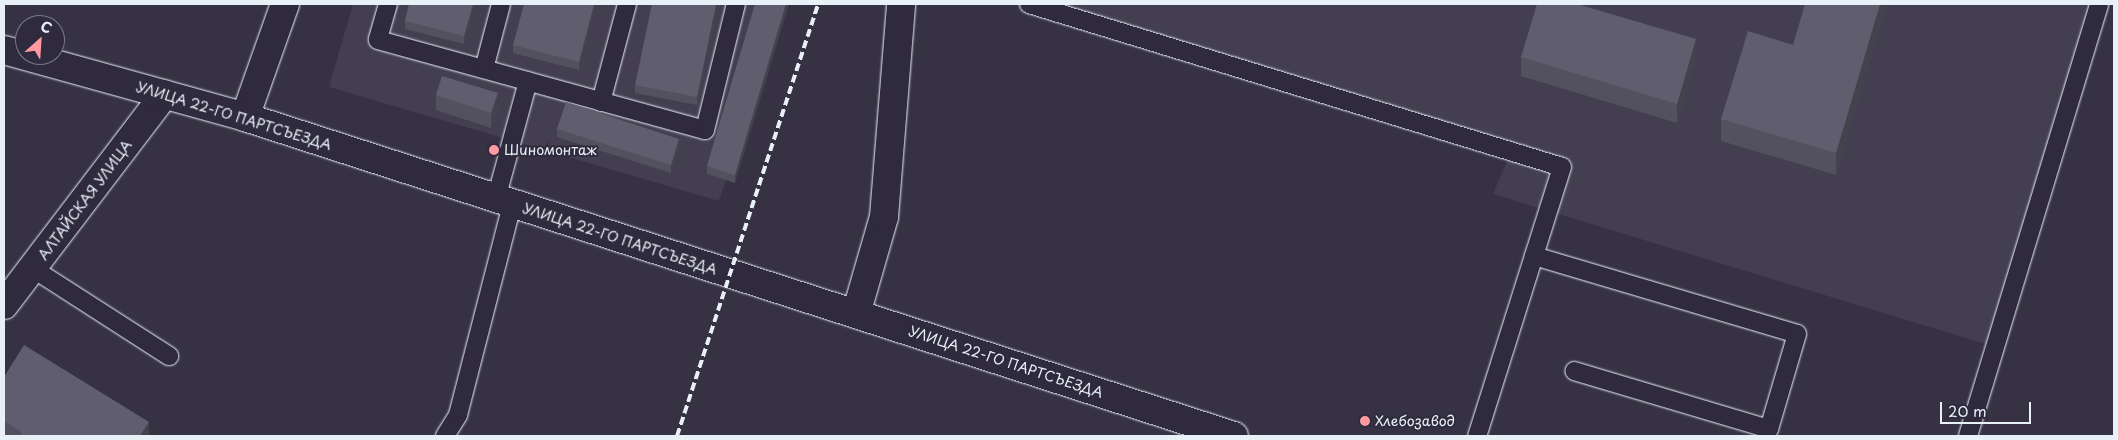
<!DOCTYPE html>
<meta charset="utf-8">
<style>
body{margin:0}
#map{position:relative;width:2118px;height:440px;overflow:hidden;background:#363244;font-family:"Playpen Sans",sans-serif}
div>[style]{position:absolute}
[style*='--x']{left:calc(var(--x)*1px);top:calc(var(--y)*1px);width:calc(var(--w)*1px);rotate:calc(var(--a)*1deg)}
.built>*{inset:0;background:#433f51}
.roads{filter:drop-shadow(0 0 1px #e8f1f8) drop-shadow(0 0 1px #e8f1f8)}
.service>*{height:18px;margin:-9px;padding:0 9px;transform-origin:9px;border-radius:9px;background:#2f2a3d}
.minor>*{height:28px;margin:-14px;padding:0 14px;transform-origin:14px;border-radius:14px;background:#2f2a3d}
.tertiary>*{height:28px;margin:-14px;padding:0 14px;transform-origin:14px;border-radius:14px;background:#2f2a3d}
.secondary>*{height:28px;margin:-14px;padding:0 14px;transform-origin:14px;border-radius:14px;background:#2f2a3d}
.rail>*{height:4px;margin-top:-2px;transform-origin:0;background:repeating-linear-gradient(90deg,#e8f1f8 0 8px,transparent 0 12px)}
.wall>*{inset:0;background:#53515f}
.shaded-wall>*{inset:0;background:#43424d}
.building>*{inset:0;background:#605e6e}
.dots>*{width:14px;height:14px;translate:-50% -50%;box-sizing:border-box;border:2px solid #2f2a3d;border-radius:50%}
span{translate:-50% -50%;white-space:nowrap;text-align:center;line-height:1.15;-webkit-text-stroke:4px #2f2a3d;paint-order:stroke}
.street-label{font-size:14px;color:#e8f1f8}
.poi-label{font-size:14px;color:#e8f1f8}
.left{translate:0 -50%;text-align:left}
.frame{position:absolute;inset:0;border:5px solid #e8f1f8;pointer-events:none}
.north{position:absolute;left:15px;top:15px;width:50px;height:50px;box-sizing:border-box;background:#2f2a3d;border:1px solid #797a88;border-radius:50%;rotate:26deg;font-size:14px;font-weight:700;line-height:20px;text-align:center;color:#e8f1f8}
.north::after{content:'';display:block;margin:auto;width:18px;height:22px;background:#ff9aa2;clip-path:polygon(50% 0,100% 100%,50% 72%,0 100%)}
.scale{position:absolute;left:1940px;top:402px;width:91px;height:22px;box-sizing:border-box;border:2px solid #e8f1f8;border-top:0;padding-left:6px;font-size:15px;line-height:18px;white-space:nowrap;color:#e8f1f8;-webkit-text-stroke:4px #2f2a3d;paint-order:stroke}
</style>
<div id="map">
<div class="built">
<div style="clip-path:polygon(353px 4px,783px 4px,719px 201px,329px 87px)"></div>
<div style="clip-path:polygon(1029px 4px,2099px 4px,1995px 347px,1493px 194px,1511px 152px)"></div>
</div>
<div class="roads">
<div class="service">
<div style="--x:388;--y:4;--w:37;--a:106"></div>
<div style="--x:378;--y:40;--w:339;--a:15.4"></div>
<div style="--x:705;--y:130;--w:130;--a:-76.2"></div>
<div style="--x:1029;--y:4;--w:557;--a:17"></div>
<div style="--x:1562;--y:167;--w:282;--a:107.5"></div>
<div style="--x:484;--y:69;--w:67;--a:-75.3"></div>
<div style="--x:601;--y:102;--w:101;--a:-75.1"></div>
<div style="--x:496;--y:199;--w:122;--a:-74.8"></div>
<div style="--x:1534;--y:256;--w:274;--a:16.5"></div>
<div style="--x:1797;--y:334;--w:99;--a:106.4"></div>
<div style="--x:1769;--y:429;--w:203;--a:-163.4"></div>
<div style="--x:32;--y:268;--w:163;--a:32.7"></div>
<div style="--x:445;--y:436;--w:25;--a:-58"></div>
<div style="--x:458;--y:415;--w:218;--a:-75.6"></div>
<div style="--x:1968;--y:436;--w:451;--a:-73.1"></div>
</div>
<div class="minor">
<div style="--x:856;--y:314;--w:101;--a:-73.9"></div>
<div style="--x:884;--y:217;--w:214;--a:-85.4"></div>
</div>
<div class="tertiary">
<div style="--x:245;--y:117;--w:120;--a:-70.5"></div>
<div style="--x:4;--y:305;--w:265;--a:-52.7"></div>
</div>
<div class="secondary">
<div style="--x:4;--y:50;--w:250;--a:15.5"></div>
<div style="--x:245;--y:117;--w:1039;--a:17.88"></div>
</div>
</div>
<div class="rail">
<div style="--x:677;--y:436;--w:454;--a:-71.9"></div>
</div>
<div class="wall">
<div style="clip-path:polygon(409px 4px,475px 4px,464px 44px,405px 29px,405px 21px)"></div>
<div style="clip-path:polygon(596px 4px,579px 70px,513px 53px,513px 45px)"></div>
<div style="clip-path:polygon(718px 4px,697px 105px,635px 93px,635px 85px)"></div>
<div style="clip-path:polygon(755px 4px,735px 183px,707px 174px,707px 166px)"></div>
<div style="clip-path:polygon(1886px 4px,1836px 175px,1721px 141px,1721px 119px,1793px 45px)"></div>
<div style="clip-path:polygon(1521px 57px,1696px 58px,1677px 123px,1521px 76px)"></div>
<div style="clip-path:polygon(436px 95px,498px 108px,491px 128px,436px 110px)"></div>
<div style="clip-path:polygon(557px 129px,679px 147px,671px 173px,557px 137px)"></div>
<div style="clip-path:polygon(4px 377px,149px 436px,4px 436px)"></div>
</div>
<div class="shaded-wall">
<div style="clip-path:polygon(473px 4px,475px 4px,464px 44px,464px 36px)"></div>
<div style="clip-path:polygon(594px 4px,596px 4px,579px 70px,579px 62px)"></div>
<div style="clip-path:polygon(716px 4px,718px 4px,697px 105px,697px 97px)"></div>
<div style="clip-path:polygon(786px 4px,789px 4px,735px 183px,735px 175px)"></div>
<div style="clip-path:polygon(1880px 4px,1886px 4px,1836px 175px,1836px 153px)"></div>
<div style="clip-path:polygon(1696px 39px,1696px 58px,1677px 123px,1677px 104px)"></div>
<div style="clip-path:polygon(498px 93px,498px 108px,491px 128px,491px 113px)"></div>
<div style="clip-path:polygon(679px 139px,679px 147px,671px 173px,671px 165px)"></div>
<div style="clip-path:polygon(149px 422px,149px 436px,140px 436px)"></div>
</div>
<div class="building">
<div style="clip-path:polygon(409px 4px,473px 4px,464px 36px,405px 21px)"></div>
<div style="clip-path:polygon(524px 4px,594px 4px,579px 62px,513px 45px)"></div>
<div style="clip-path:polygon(652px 4px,716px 4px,697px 97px,635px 85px)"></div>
<div style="clip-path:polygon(755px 4px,786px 4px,735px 175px,707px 166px)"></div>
<div style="clip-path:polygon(1537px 4px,1577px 4px,1696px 39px,1677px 104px,1521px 57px)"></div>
<div style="clip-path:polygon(1805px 4px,1880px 4px,1836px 153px,1721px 119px,1748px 31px,1793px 45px)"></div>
<div style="clip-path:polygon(442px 76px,498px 93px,491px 113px,436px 95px)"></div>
<div style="clip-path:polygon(566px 102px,679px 139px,671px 165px,557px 129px)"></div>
<div style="clip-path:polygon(24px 345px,149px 422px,140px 436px,19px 436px,22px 432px,4px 421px,4px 377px)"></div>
</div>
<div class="dots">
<div style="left:494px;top:150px;background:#ff9aa2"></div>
<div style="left:1365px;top:421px;background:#ff9aa2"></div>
</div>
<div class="street-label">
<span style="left:234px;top:116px;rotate:17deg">УЛИЦА 22-ГО ПАРТСЪЕЗДА</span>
<span style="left:85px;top:200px;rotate:-53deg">АЛТАЙСКАЯ УЛИЦА</span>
<span style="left:620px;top:239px;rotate:18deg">УЛИЦА 22-ГО ПАРТСЪЕЗДА</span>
<span style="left:1006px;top:362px;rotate:18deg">УЛИЦА 22-ГО ПАРТСЪЕЗДА</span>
</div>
<div class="poi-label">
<span class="left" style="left:504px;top:150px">Шиномонтаж</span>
<span class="left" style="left:1375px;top:421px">Хлебозавод</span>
</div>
<div class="frame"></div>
<div class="north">С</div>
<div class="scale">20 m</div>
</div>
